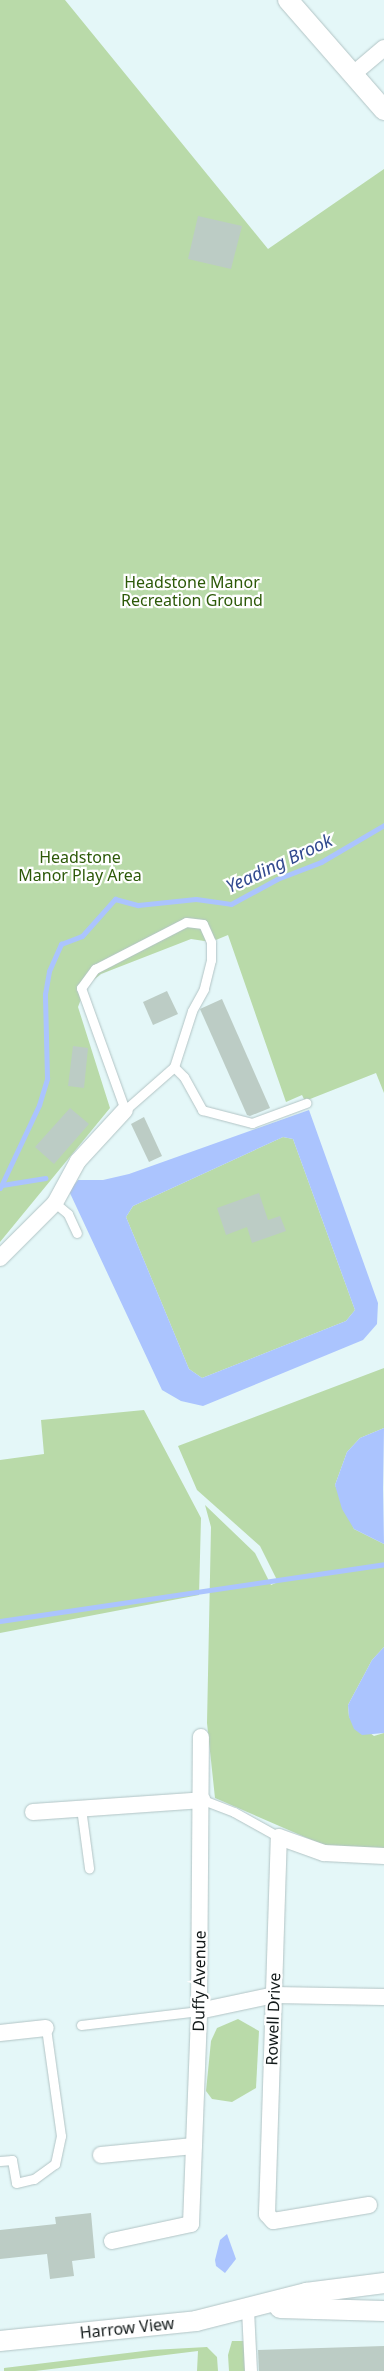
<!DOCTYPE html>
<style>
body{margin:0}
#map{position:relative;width:384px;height:2371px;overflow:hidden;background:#e4f7f8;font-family:"Noto Sans",sans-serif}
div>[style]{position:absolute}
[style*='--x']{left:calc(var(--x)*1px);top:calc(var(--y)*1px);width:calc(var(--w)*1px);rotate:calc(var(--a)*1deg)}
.green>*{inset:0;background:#b9daa9}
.water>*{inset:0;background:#abc4fe}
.stream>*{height:5px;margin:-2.5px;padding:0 2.5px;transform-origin:2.5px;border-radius:2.5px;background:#abc4fe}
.building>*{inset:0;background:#bcccc5}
.roads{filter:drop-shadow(0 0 1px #b2c4c5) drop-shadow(0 0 1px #b2c4c5)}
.service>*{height:9px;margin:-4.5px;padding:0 4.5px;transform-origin:4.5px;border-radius:4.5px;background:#fff}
.pedestrian>*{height:12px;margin:-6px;padding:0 6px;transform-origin:6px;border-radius:6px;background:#fff}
.minor>*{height:16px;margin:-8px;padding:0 8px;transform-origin:8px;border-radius:8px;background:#fff}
.tertiary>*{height:20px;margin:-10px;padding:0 10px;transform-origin:10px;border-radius:10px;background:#fff}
span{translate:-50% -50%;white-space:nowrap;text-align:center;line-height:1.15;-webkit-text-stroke:4.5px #fff;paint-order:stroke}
.park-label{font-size:16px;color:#2c5908}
.street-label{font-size:16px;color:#121919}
.water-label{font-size:18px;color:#324a8f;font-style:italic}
</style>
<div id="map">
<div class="green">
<div style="clip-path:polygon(0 0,65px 0,268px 249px,384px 169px,384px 1093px,376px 1073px,305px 1101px,302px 1095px,286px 1102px,228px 935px,211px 942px,191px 939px,101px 974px,86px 986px,78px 1007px,110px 1108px,0 1242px)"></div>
<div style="clip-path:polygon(283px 1137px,293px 1139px,355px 1310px,346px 1321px,202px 1378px,189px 1369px,126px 1217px,133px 1206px)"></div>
<div style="clip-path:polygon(384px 1368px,384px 1428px,360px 1438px,347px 1452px,335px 1485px,354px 1529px,384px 1544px,384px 1647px,372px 1660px,348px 1705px,349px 1717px,374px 1736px,384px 1733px,384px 1850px,330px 1848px,215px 1798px,207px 1723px,211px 1527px,205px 1505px,255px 1553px,271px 1585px,278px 1582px,260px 1546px,197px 1490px,178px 1446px)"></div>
<div style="clip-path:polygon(144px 1410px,201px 1518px,199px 1595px,0 1633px,0 1460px,44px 1454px,41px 1420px)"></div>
<div style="clip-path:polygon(238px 2019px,259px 2031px,256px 2088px,232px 2102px,212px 2099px,206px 2091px,211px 2041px,217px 2028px)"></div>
<div style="clip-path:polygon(232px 2341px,244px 2341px,246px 2371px,229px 2371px,228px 2355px)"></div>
<div style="clip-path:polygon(207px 2347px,217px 2357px,218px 2371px,197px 2371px,198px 2351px,35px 2371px,4px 2371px,4px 2368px,152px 2350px)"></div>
</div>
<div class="water">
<div style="clip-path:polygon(evenodd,309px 1110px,378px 1303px,377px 1324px,363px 1340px,203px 1406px,181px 1401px,162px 1390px,69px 1191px,78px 1180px,103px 1180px,129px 1174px,309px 1110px,283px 1137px,293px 1139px,355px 1310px,346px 1321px,202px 1378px,189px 1369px,126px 1217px,133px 1206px,283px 1137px)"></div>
<div style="clip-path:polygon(384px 1428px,383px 1488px,384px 1544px,354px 1529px,342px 1509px,335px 1485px,347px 1452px,360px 1438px)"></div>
<div style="clip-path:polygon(384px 1647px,384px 1733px,362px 1735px,354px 1729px,349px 1717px,348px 1705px,372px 1660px)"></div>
<div style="clip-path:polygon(227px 2234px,236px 2259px,225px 2273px,216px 2266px,215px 2260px,220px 2240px)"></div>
</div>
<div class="stream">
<div style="--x:2;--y:1185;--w:44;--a:-9.2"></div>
<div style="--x:0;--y:1188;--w:92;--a:-64.8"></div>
<div style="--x:39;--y:1105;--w:28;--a:-73"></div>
<div style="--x:47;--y:1078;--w:84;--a:-91.4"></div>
<div style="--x:45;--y:994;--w:23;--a:-80"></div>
<div style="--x:49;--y:971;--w:30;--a:-66"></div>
<div style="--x:61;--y:944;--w:22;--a:-21"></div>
<div style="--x:82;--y:936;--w:50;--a:-48.3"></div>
<div style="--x:115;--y:899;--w:24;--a:15"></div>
<div style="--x:138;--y:905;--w:58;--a:-5.9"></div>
<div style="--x:196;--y:899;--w:35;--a:8"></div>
<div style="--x:231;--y:904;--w:52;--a:-28.5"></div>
<div style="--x:277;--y:879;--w:47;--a:-21.1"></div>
<div style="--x:321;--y:862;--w:73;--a:-30.4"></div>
<div style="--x:0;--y:1621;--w:388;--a:-8.4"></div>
</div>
<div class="building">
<div style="clip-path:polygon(198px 216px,242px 226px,231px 269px,188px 259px)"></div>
<div style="clip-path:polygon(167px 991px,178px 1014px,153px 1025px,143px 1002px)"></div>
<div style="clip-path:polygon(222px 999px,270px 1108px,250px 1116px,247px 1115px,200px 1009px)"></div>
<div style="clip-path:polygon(73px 1046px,88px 1048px,84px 1088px,68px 1086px)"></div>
<div style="clip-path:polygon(70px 1108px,89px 1124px,54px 1164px,35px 1147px)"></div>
<div style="clip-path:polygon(144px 1117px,162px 1156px,149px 1162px,131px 1124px)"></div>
<div style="clip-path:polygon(259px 1193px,268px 1220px,280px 1216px,286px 1231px,252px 1243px,247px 1227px,226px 1235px,217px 1208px)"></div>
<div style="clip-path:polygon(91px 2213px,95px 2258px,72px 2261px,74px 2276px,50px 2279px,47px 2254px,0 2259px,0 2230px,56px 2224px,55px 2217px)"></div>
<div style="clip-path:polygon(384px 2346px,384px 2371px,259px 2371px,258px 2350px)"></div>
</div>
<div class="roads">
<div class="service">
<div style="--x:186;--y:922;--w:17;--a:7"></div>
<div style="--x:203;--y:924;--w:20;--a:66"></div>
<div style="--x:211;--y:942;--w:18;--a:90"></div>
<div style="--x:211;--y:960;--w:30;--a:104"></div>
<div style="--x:204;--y:989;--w:25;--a:119"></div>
<div style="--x:192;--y:1011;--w:59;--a:107.8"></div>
<div style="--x:174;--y:1067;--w:65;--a:138.7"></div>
<div style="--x:125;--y:1110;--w:130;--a:-109.8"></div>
<div style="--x:81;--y:988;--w:24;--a:-54"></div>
<div style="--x:95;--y:969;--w:102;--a:-27.3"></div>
<div style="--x:174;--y:1067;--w:14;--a:45"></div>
<div style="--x:184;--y:1077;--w:38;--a:61"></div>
<div style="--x:202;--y:1110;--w:52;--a:14.6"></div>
<div style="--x:252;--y:1123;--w:58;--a:-20.3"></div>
<div style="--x:55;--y:1203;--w:17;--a:40"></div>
<div style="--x:68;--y:1214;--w:21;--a:65"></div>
<div style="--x:203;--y:1800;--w:33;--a:21"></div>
<div style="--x:234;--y:1812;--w:51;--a:29.1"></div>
<div style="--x:81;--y:1808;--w:61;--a:82.4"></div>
<div style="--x:81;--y:2025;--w:119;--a:-6.8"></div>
<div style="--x:0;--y:2161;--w:12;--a:-5"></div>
<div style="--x:12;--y:2160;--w:23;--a:80"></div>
<div style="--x:16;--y:2183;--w:18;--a:-13"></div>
<div style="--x:34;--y:2179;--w:26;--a:-36"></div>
<div style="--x:55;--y:2164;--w:29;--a:-78"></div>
<div style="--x:61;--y:2136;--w:109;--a:-97.9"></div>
</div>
<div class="pedestrian">
<div style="--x:248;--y:2310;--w:61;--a:87.2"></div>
</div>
<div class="minor">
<div style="--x:352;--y:75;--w:42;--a:-40.2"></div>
<div style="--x:0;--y:1258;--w:78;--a:-45"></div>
<div style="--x:55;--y:1203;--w:48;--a:-61.3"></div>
<div style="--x:78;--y:1161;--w:69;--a:-47.3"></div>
<div style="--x:33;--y:1812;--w:170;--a:-4"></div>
<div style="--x:199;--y:2011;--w:77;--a:-12"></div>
<div style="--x:274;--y:1995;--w:110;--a:1"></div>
<div style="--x:0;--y:2033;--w:46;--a:-6.2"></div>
<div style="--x:101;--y:2155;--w:93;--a:-5.5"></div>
<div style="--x:369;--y:2205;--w:97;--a:170.5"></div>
<div style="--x:273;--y:2221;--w:9;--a:-131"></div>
<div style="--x:267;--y:2214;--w:377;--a:-88.2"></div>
<div style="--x:279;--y:1837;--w:48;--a:19.6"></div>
<div style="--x:324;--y:1853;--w:60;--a:2.9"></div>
<div style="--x:112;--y:2241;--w:81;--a:-12.1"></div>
<div style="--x:191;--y:2224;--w:213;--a:-87.8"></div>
<div style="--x:199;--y:2011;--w:274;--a:-89.6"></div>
</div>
<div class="tertiary">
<div style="--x:288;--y:0;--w:146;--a:48.9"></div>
<div style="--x:280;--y:2308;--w:104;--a:1.7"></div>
<div style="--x:0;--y:2341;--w:197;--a:-5.8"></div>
<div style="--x:196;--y:2321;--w:114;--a:-14.3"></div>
<div style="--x:306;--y:2293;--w:79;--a:-7.3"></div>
</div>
</div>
<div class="park-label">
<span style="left:192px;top:591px">Headstone Manor<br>Recreation Ground</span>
<span style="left:80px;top:866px">Headstone<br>Manor Play Area</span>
</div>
<div class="street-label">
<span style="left:199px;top:1981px;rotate:-89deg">Duffy Avenue</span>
<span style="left:273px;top:2019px;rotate:-88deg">Rowell Drive</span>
<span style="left:127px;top:2328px;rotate:-6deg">Harrow View</span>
</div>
<div class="water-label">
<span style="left:279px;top:863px;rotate:-25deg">Yeading Brook</span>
</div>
</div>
